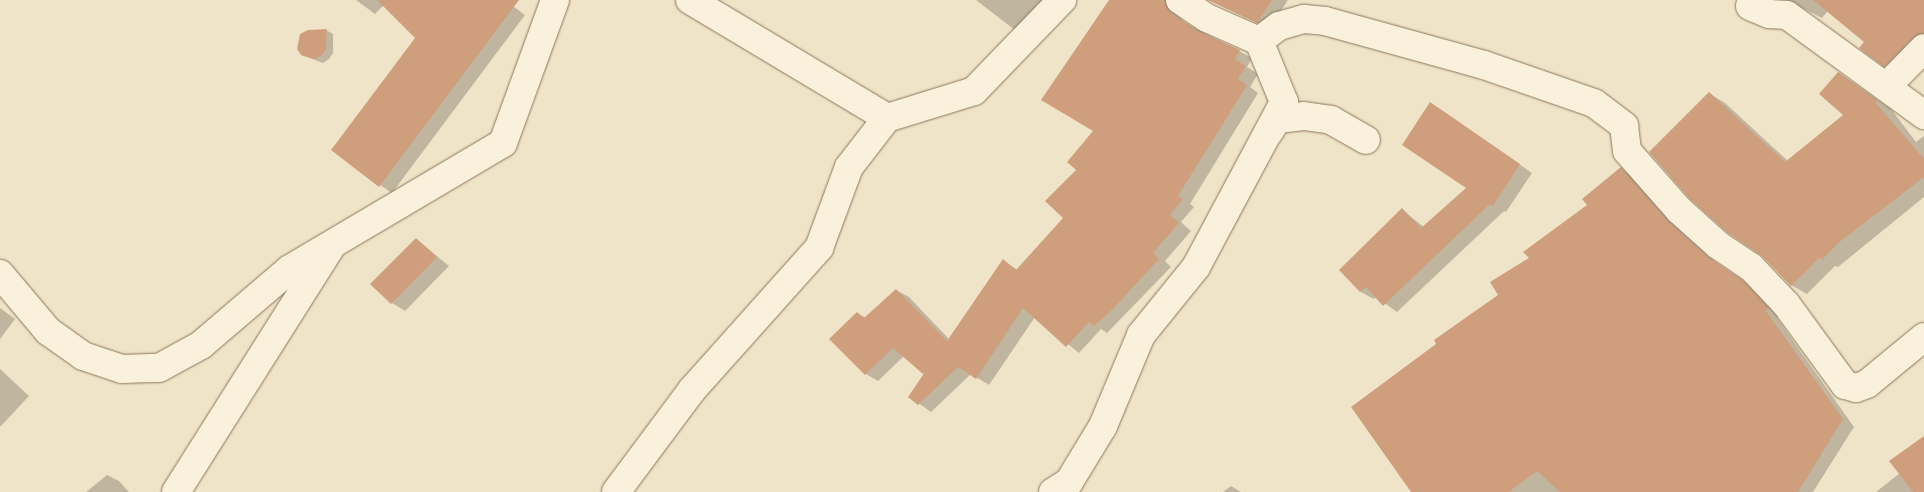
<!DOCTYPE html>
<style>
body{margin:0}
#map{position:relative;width:1924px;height:492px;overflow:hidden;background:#f0e4c8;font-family:Literata,serif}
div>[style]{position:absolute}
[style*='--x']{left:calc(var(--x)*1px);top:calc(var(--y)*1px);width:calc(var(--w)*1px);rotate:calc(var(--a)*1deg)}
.shadow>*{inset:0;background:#0003}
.building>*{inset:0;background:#cf9f7d}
.roads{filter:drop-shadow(0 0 1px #8d765c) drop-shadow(0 0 1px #8d765c)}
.minor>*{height:28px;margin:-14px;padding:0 14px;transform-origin:14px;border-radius:14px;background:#faf1dc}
span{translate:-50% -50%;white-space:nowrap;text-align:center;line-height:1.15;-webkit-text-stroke:4.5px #f7eed8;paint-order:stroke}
</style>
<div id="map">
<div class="shadow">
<div style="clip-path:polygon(356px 0,505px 0,525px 15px,392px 193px,380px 185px,417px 38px,384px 5px,375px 14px)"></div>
<div style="clip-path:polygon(976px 0,1058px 0,1025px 38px)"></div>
<div style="clip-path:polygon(1110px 0,1179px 0,1178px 15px,1184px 22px,1252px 58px,1247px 67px,1258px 74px,1250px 87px,1258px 93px,1190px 204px,1194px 207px,1181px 222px,1191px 231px,1165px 261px,1171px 267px,1107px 333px,1101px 329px,1079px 353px,1035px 317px,989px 385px,971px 374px,931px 412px,910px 397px,925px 374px,904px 356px,878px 381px,866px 374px,857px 313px,866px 318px,896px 290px,909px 297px,949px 339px,1003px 261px,1018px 270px,1064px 218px,1078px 170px,1095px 131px)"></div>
<div style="clip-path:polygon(1210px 0,1288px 0,1270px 29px)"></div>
<div style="clip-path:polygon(1786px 0,1924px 0,1924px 44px,1897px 72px,1885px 65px,1865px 42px,1828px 11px,1822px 18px)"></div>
<div style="clip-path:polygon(326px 30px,333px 34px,333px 53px,329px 59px,323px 63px,301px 55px)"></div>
<div style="clip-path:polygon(1839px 73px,1891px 109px,1916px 142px,1924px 136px,1924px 197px,1838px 267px,1835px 266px,1807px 294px,1791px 285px,1710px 94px,1725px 103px,1788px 161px,1845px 115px)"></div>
<div style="clip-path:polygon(1443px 111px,1532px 173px,1506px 212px,1504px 211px,1397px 312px,1376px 297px,1374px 299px,1361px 292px,1340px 270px,1402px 210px,1424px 227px,1468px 188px)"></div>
<div style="clip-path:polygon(1621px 169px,1632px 176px,1680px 230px,1719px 265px,1753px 287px,1779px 316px,1777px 318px,1854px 427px,1813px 492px,1413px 492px,1438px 344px,1500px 295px,1530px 259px,1589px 205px)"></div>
<div style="clip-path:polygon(416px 239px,449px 266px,405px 311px,392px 303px)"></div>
<div style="clip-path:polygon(0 308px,15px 319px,0 339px)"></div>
<div style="clip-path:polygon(0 369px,29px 396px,1px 426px,0 426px)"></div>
<div style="clip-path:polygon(1924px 454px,1924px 492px,1876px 492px)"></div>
<div style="clip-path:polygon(107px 475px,119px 481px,129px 492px,86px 492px)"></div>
<div style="clip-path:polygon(1231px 486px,1241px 492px,1223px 492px)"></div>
</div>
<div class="building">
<div style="clip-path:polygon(377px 0,519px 0,379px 187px,331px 150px,415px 38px)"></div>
<div style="clip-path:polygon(1109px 0,1165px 0,1171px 13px,1198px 31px,1240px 50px,1235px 59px,1246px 66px,1238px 79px,1247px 85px,1178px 196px,1183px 199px,1170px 215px,1179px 223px,1153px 253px,1159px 259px,1112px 310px,1094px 326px,1089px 322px,1066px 347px,1023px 308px,976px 379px,958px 367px,918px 405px,908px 397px,925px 372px,923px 374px,893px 348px,865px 375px,829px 339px,857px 312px,864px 318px,896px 289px,947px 341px,1003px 259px,1016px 270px,1063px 218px,1045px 201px,1076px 170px,1067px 162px,1093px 131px,1041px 100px)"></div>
<div style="clip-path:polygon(1208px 0,1272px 0,1257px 23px)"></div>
<div style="clip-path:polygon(1813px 0,1924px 0,1924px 33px,1913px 37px,1884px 67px,1859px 48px,1864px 42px)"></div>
<div style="clip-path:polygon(327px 29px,326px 49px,322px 55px,315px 59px,301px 55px,297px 49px,300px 34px,308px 30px)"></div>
<div style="clip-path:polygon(1838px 72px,1877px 100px,1875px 102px,1924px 159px,1924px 177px,1837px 244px,1822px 260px,1820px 257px,1791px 286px,1762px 256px,1728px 233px,1690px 199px,1649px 152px,1709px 92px,1785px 162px,1843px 115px,1819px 94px)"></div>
<div style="clip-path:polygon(1430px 102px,1520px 164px,1493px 206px,1490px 204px,1383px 306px,1366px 287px,1360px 292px,1339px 270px,1402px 208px,1421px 228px,1466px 188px,1402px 145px)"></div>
<div style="clip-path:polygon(1621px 167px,1669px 222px,1708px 257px,1741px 279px,1769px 308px,1766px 311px,1843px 419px,1798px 492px,1560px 492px,1537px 471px,1509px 492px,1411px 492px,1351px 407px,1436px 344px,1434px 340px,1498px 295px,1490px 282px,1529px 258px,1523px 252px,1587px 205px,1582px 199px)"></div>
<div style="clip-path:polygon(416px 238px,437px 257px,391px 304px,370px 284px)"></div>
<div style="clip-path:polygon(1924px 436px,1924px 492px,1913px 492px,1889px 461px)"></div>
</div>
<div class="roads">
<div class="minor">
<div style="--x:690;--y:0;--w:230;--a:30.9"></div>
<div style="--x:1180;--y:0;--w:32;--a:34"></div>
<div style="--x:1207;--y:18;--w:57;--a:23.9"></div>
<div style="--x:1259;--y:41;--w:25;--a:-37"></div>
<div style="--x:1279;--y:26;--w:26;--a:-16"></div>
<div style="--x:1304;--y:19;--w:21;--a:5"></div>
<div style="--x:1325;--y:21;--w:165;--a:15.5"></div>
<div style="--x:1484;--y:65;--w:116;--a:19.1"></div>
<div style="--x:1594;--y:103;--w:38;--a:37"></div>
<div style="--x:1624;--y:126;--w:25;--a:83"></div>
<div style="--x:1627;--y:151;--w:79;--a:48.6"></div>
<div style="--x:1679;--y:210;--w:52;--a:41.9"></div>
<div style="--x:1718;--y:245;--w:40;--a:34"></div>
<div style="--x:1751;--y:267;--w:51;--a:46.6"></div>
<div style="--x:1786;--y:304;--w:100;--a:53.9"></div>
<div style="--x:1845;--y:385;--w:11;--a:15"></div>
<div style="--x:1856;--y:388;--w:12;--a:-20"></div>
<div style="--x:1867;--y:384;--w:74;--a:-39.5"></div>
<div style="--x:1750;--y:6;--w:21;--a:23"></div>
<div style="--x:1769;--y:14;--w:18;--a:3"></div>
<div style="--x:1787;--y:15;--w:170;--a:36.1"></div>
<div style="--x:1886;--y:87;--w:54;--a:-45.7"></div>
<div style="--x:1269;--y:132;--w:15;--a:-58"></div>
<div style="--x:1277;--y:119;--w:27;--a:-6"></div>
<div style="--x:1304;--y:116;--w:27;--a:8"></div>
<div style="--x:1331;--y:120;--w:40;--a:29.7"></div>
<div style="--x:0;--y:274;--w:75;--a:49.9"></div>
<div style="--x:48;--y:331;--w:43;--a:35.5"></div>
<div style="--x:83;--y:356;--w:41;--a:18.4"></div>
<div style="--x:122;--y:369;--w:37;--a:-2"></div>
<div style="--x:159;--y:368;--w:48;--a:-28.7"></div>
<div style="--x:201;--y:345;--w:117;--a:-40.5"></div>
<div style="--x:290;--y:269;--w:247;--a:-30.6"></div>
<div style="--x:503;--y:143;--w:152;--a:-70"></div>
<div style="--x:176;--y:492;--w:289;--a:-57.7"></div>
<div style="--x:616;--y:492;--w:127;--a:-53.3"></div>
<div style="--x:692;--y:390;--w:191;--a:-48.2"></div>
<div style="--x:819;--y:248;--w:86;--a:-69.7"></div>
<div style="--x:849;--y:167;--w:62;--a:-52.2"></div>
<div style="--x:887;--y:118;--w:91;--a:-17.2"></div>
<div style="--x:974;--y:91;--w:127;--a:-46"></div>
<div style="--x:1053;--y:492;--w:19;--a:-32"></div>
<div style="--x:1069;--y:482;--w:66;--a:-58.7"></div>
<div style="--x:1103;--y:426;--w:99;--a:-67.3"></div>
<div style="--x:1141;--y:335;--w:87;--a:-51"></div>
<div style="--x:1196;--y:267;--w:187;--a:-61.9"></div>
<div style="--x:1284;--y:102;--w:66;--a:-112.3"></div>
</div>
</div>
</div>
